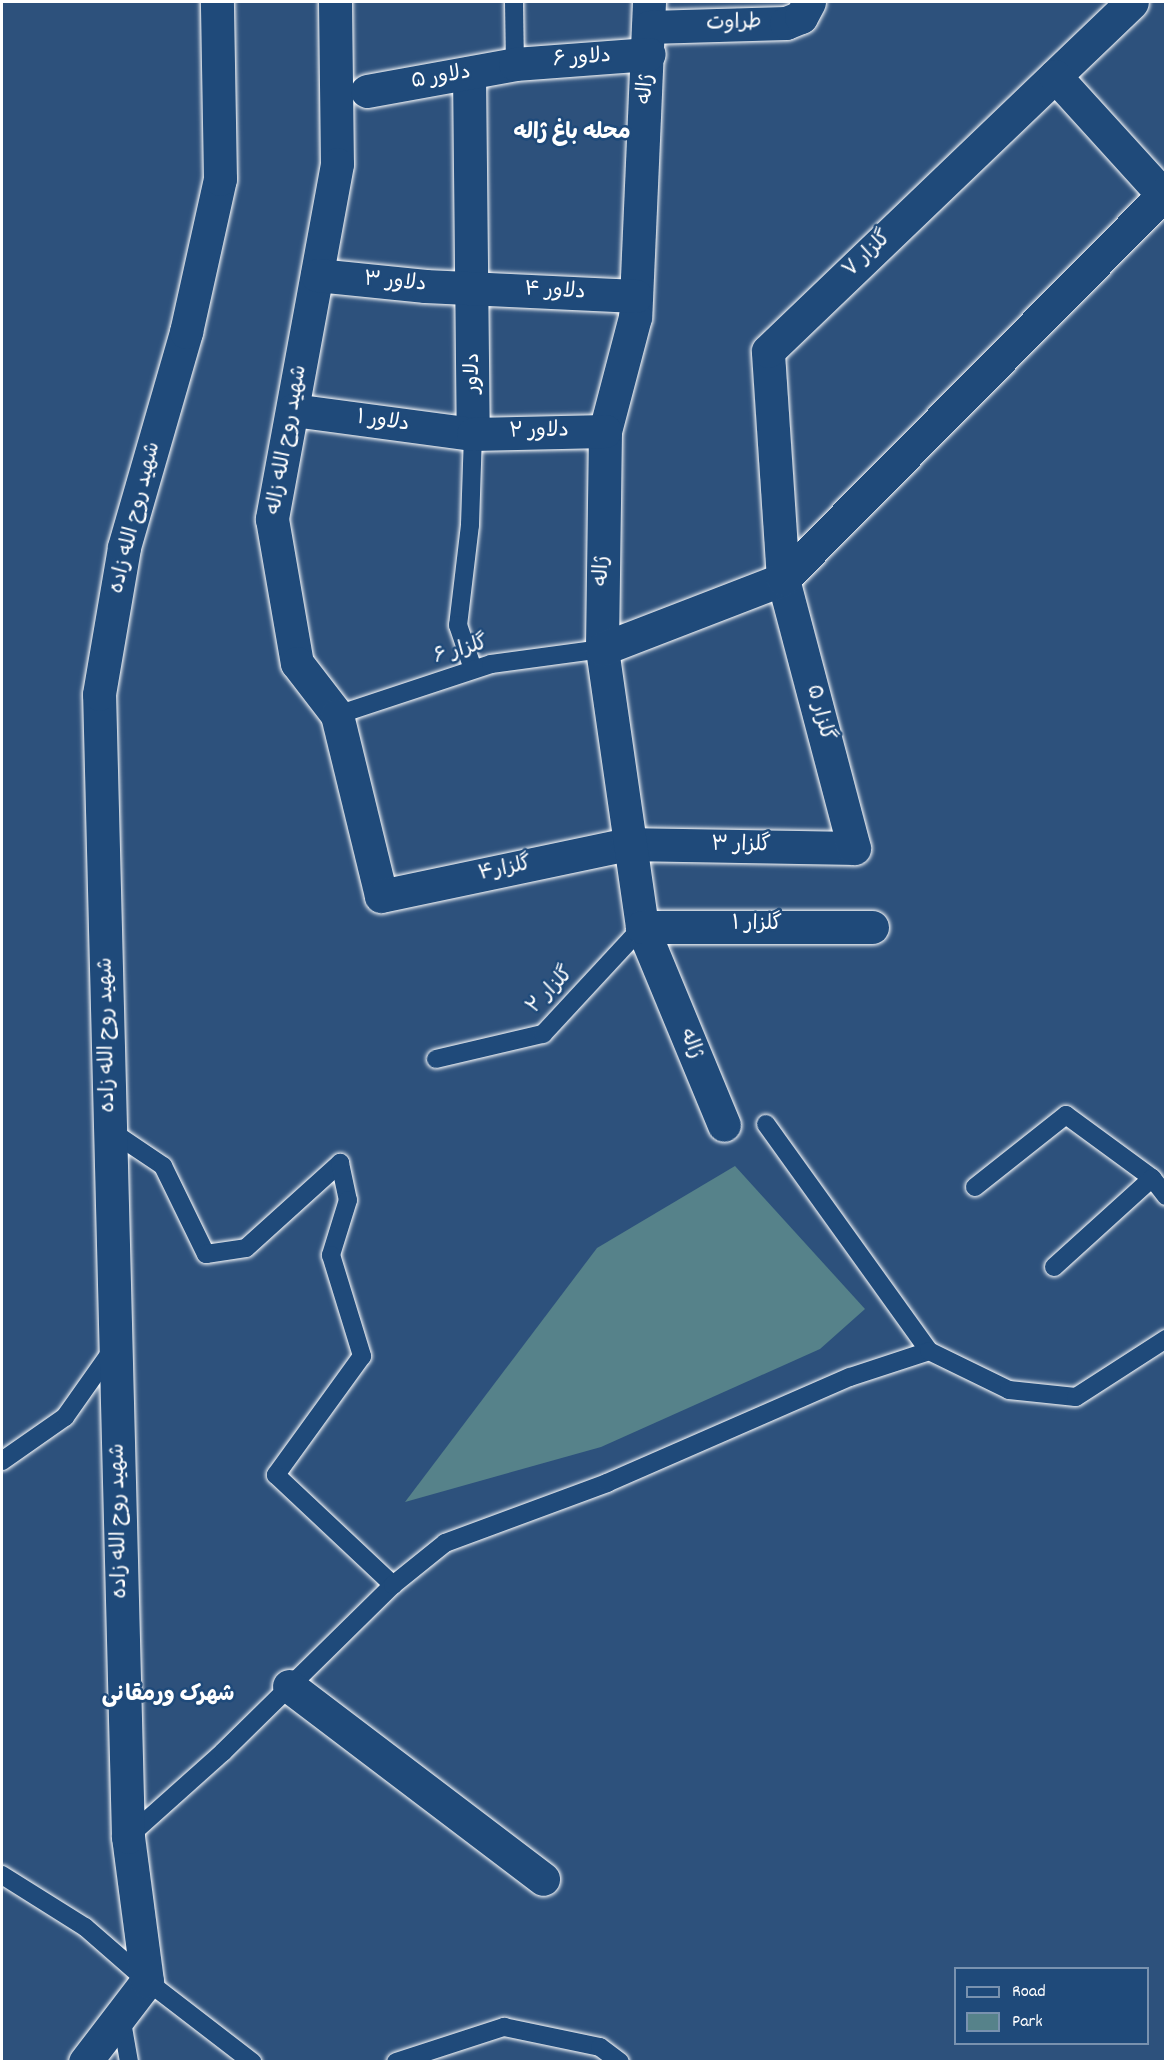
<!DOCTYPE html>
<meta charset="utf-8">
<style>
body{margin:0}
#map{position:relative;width:1167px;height:2063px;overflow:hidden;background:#2d517c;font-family:Dekko,"Playpen Sans Arabic",sans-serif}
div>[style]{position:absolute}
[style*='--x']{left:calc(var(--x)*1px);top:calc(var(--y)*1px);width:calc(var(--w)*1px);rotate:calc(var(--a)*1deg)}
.green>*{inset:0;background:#56828a}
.roads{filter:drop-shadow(0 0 2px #fff) drop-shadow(0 0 2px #fff)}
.service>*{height:18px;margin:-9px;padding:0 9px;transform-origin:9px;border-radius:9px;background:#1f4a7a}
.minor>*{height:33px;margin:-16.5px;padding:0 16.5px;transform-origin:16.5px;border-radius:16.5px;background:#1f4a7a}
span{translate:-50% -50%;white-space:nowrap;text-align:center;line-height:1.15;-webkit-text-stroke:5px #1f4a7a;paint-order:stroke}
.street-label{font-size:21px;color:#fff}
.neighbourhood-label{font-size:22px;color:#fff;font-weight:700}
.frame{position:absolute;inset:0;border:3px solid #fff;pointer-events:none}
.legend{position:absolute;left:954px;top:1967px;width:195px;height:78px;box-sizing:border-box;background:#1f4a7a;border:2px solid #7992af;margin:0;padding:8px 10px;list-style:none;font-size:18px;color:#fff}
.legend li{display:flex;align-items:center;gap:12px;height:30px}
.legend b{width:30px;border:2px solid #7992af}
</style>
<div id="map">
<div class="green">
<div style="clip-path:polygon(735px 1166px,865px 1309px,820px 1349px,601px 1447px,405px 1502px,597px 1248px)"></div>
</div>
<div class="roads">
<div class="service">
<div style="--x:514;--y:2;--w:62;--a:89.1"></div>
<div style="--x:473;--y:434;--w:91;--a:91.9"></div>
<div style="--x:470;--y:525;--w:101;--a:96.8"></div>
<div style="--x:458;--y:625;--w:46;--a:71.2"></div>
<div style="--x:337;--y:715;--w:162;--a:-18.3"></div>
<div style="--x:491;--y:664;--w:112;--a:-7.7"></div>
<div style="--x:436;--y:1059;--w:110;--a:-13.2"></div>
<div style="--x:543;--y:1034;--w:146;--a:-47.2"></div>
<div style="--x:766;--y:1124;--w:279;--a:54.3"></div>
<div style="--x:111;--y:1131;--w:63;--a:33.9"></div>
<div style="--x:163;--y:1166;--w:98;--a:64"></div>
<div style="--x:206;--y:1254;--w:40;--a:-8.5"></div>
<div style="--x:246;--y:1248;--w:127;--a:-42.1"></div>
<div style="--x:340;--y:1163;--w:38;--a:78"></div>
<div style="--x:348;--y:1200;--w:58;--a:107.2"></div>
<div style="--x:331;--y:1255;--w:106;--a:72.9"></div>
<div style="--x:362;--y:1356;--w:147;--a:125.9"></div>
<div style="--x:276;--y:1475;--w:161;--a:43.2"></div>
<div style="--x:975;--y:1187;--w:116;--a:-38.4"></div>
<div style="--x:1066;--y:1115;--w:107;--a:36.2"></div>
<div style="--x:1152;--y:1178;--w:23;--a:52"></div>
<div style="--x:1054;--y:1267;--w:132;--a:-42.2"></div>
<div style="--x:2;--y:1461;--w:77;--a:-34.9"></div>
<div style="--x:65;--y:1417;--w:83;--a:-54.8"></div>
<div style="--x:128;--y:1837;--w:127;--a:-41.8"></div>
<div style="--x:223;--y:1752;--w:238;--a:-44.5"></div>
<div style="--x:393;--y:1585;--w:67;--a:-38.9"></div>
<div style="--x:445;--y:1543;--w:173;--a:-20.3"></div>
<div style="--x:607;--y:1483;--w:265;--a:-23.6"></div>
<div style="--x:850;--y:1377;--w:83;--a:-18.2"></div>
<div style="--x:929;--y:1351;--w:89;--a:26"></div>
<div style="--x:1009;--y:1390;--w:67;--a:6"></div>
<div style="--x:1076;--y:1397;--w:107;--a:-32.8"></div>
<div style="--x:2;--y:1875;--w:98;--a:32.1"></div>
<div style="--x:85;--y:1927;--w:82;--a:41.1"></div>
<div style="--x:147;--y:1981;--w:133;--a:37.6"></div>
<div style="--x:121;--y:2016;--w:47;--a:80.1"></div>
<div style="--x:396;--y:2062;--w:114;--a:-18"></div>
<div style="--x:504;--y:2027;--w:98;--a:11.8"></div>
<div style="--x:600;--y:2047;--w:25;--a:37"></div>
</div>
<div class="minor">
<div style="--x:335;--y:2;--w:162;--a:89.3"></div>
<div style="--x:337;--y:164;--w:361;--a:100.4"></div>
<div style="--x:272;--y:519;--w:146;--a:80.2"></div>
<div style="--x:297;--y:663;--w:66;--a:52.4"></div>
<div style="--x:337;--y:715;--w:186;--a:76.3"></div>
<div style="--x:381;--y:896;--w:251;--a:-11.9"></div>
<div style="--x:627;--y:844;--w:227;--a:1"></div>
<div style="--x:854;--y:848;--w:278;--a:-104.8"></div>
<div style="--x:783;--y:579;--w:228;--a:-93.8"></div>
<div style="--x:768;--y:351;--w:504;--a:-43.79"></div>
<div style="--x:649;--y:2;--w:315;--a:92.5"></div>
<div style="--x:635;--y:317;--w:118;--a:104.7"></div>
<div style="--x:605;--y:431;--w:218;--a:90.8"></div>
<div style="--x:602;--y:649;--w:281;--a:81.8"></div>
<div style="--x:642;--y:927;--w:214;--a:67.5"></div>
<div style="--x:649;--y:27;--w:137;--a:-1.7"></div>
<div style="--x:786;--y:23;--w:16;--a:-22"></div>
<div style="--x:801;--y:17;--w:17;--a:-62"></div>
<div style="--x:469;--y:73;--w:361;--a:89.4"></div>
<div style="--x:1055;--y:76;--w:165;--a:47.7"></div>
<div style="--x:367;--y:91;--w:150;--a:-10.3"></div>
<div style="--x:515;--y:64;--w:134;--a:-4.3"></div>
<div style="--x:317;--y:275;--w:109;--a:5.8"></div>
<div style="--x:425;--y:286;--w:211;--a:2.7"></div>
<div style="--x:293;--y:410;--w:182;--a:7.6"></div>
<div style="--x:473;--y:434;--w:132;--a:-1.3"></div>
<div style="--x:602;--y:649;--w:194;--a:-21.1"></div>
<div style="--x:783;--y:579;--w:544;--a:-45.3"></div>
<div style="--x:642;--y:927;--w:230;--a:0"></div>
<div style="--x:289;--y:1686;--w:319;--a:37.2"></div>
<div style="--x:85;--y:2062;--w:102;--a:-52.6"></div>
<div style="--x:147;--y:1981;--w:145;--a:-97.5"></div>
<div style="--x:128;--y:1837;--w:1143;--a:-91.45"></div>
<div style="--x:99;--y:694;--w:149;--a:-80.3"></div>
<div style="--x:124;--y:547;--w:224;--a:-73.9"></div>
<div style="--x:186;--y:332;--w:157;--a:-77.5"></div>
<div style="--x:220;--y:179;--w:177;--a:-91"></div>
</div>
</div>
<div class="street-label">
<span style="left:734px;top:24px;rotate:-2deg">طراوت</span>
<span style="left:582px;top:59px;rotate:-4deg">دلاور ۶</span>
<span style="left:441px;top:78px;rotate:-10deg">دلاور ۵</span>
<span style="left:647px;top:89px;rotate:-87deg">ژاله</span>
<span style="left:868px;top:255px;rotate:-44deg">گلزار ۷</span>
<span style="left:395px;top:283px;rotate:5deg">دلاور ۳</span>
<span style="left:555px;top:292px;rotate:3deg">دلاور ۴</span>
<span style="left:474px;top:373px;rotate:-90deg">دلاور</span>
<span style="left:383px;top:422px;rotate:8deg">دلاور ۱</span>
<span style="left:539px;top:432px;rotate:-1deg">دلاور ۲</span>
<span style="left:288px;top:440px;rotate:-80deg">شهید روح الله زاله</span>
<span style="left:136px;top:518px;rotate:-76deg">شهید روح الله زاده</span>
<span style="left:603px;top:571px;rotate:-89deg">ژاله</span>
<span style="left:461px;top:651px;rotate:-16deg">گلزار ۶</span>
<span style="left:819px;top:713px;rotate:75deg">گلزار ۵</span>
<span style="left:741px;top:846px;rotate:1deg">گلزار ۳</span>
<span style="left:505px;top:870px;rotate:-12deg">گلزار۴</span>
<span style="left:757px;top:925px">گلزار ۱</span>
<span style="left:551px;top:991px;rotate:-46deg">گلزار ۲</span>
<span style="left:108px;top:1035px;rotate:-91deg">شهید روح الله زاده</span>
<span style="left:690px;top:1044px;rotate:68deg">ژاله</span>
<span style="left:120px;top:1521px;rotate:-91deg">شهید روح الله زاده</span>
</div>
<div class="neighbourhood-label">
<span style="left:572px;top:134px">محله باغ ژاله</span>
<span style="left:168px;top:1696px">شهرک ورمقانی</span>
</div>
<div class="frame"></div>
<ul class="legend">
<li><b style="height:8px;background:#1f4a7a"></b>Road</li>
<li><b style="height:16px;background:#56828a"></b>Park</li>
</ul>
</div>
